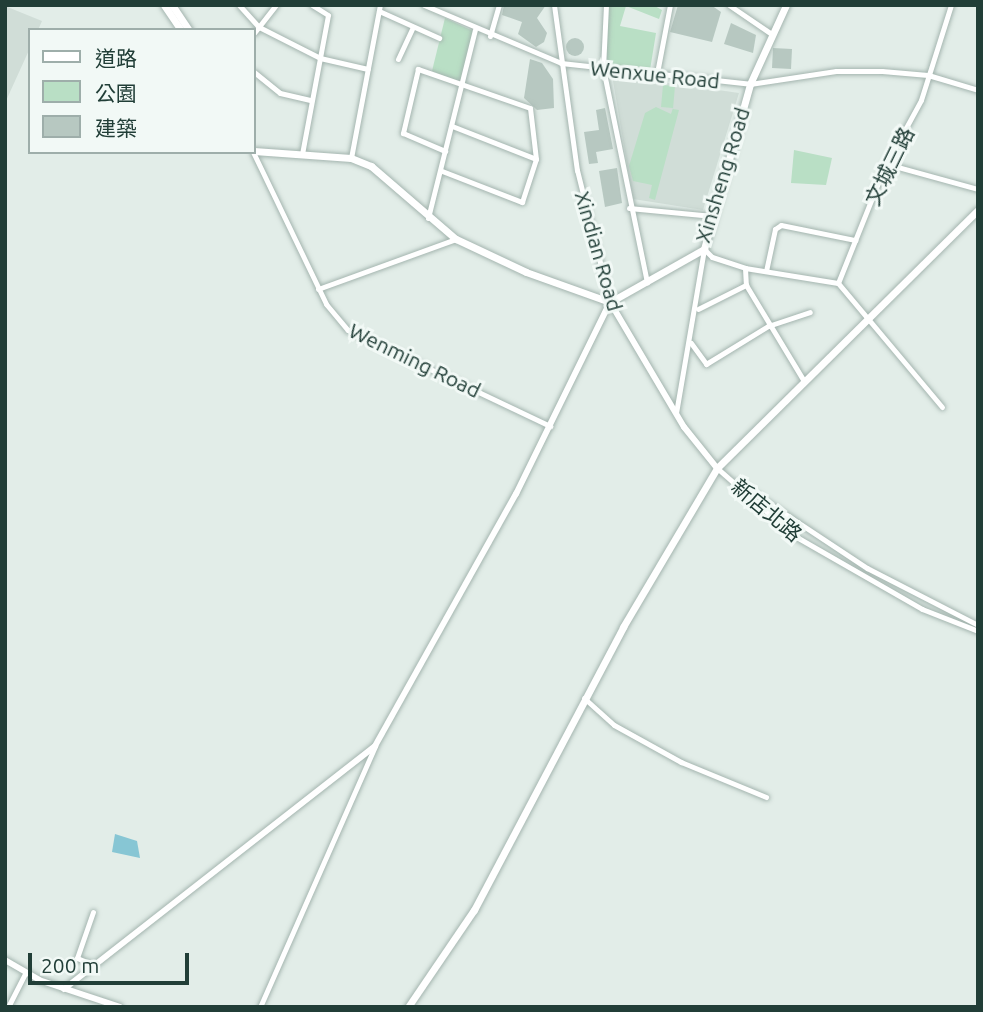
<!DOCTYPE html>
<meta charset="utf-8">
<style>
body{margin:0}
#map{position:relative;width:983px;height:1012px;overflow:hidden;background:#e2ede8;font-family:Ubuntu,"Noto Sans TC",sans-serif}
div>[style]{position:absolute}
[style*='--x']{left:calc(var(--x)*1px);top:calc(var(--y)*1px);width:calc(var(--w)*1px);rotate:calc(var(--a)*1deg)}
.built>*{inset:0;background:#d0ddd7}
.green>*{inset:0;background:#b9dfc5}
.water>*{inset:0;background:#87c6d4}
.building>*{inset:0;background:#b7c8c1}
.round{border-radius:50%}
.roads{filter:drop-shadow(0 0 2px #a4b5af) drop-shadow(0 0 2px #a4b5af)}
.minor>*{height:5px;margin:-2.5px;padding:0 2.5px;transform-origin:2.5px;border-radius:2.5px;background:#fff}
.tertiary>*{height:6px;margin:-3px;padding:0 3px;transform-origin:3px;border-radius:3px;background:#fff}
.secondary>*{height:7px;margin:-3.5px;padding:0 3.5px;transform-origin:3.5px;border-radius:3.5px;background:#fff}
span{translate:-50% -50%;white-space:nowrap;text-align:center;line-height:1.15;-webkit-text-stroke:6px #f2f9f6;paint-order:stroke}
.street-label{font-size:21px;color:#213e37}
.frame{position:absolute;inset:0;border:7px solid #213e37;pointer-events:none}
.legend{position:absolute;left:28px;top:28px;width:228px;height:126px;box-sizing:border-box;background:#f2f9f6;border:2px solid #9eaeaa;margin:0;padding:9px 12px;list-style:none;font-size:21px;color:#213e37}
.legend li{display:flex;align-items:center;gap:14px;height:35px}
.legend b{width:35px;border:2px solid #9eaeaa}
.scale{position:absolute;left:28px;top:953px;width:161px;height:32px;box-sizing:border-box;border:4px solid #213e37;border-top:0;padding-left:9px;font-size:21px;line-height:24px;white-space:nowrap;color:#213e37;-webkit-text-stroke:5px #f2f9f6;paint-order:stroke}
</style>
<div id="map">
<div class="built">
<div style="clip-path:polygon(5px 6px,42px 21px,38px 30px,30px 30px,30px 48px,5px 103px)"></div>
<div style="clip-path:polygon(612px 75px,739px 93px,703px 210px,633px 199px)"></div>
</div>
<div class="green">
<div style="clip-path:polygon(608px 5px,653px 5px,662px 10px,659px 19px,626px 6px,620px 26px,656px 33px,650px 70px,605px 67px)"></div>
<div style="clip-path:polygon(445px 18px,473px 31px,461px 83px,432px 71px)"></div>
<div style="clip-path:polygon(663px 85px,675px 86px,673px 109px,679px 110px,655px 200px,649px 198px,652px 185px,633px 181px,629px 166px,645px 113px,656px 107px,671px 114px,673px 108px,661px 107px)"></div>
<div style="clip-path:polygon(794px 150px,832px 158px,826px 185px,791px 183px)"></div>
</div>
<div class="water">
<div style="clip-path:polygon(115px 834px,137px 841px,140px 858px,112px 852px)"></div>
</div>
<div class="building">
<div style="clip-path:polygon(504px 5px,546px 5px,537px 18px,547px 33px,544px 42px,536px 47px,518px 34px,522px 22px,502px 15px)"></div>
<div style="clip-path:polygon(678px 5px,711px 5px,721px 12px,712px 42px,670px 32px)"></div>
<div style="clip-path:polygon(731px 23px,756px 35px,753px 53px,724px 44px)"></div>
<div class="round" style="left:566px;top:38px;width:18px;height:18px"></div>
<div style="clip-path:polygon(773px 48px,792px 49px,791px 69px,772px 68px)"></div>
<div style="clip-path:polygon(530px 59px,542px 63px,553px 79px,554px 108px,537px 110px,524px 98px)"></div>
<div style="clip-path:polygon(605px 108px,613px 149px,596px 152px,598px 163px,589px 164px,584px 132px,599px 130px,596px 110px)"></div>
<div style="clip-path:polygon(617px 168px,622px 203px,605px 207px,599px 171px)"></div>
</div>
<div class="roads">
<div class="minor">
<div style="--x:239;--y:5;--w:30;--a:48"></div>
<div style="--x:259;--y:27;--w:68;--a:26.9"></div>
<div style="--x:320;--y:58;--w:49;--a:12.9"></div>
<div style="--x:424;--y:5;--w:149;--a:22.9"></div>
<div style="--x:561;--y:63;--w:190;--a:6.3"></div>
<div style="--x:750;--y:84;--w:87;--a:-8.6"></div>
<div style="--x:836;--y:71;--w:46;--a:0"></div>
<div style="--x:882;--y:71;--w:46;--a:5"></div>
<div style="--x:928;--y:75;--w:52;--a:16.7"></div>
<div style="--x:554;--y:5;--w:167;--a:82.1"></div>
<div style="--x:577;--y:170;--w:136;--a:76"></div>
<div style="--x:606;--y:5;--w:63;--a:92.7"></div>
<div style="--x:603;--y:68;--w:219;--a:78.4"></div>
<div style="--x:729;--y:5;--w:50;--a:34.3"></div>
<div style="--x:379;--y:11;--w:66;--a:24.2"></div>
<div style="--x:254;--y:33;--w:36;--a:-52"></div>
<div style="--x:490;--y:36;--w:32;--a:-74"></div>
<div style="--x:398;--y:59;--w:35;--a:-65"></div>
<div style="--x:254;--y:72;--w:33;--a:39"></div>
<div style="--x:280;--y:93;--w:32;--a:13"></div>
<div style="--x:657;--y:73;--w:69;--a:-79.2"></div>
<div style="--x:452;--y:126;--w:90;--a:21.4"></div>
<div style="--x:253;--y:152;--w:169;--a:64.3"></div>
<div style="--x:326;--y:304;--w:34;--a:50"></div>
<div style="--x:348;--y:330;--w:224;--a:25.4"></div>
<div style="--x:302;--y:154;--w:141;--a:-79.4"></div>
<div style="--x:328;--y:15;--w:19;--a:-148"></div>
<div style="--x:351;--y:158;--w:156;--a:-79.3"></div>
<div style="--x:887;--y:164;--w:94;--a:15.4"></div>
<div style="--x:442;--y:171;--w:86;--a:21.2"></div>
<div style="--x:522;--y:202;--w:45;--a:-72"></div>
<div style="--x:536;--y:159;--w:51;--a:-96.7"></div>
<div style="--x:530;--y:108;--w:119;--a:-160.8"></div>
<div style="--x:418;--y:69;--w:66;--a:103.2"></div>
<div style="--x:403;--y:133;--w:46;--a:23.2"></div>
<div style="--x:629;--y:208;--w:84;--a:5.4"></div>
<div style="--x:428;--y:218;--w:194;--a:-76"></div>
<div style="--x:704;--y:249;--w:11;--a:45"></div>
<div style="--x:712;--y:257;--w:35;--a:18"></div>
<div style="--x:745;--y:268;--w:94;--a:9.2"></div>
<div style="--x:745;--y:268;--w:17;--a:87"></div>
<div style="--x:746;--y:285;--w:112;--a:58.9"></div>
<div style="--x:766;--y:271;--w:43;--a:-77.9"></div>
<div style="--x:775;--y:229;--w:7;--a:-34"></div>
<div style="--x:781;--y:225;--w:76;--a:11.5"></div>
<div style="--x:318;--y:289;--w:147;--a:-19.9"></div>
<div style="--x:698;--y:309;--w:54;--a:-26.6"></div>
<div style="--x:691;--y:343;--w:26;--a:54"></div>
<div style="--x:706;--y:364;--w:73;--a:-31.5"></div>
<div style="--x:768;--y:326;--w:44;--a:-18.4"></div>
<div style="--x:942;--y:407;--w:162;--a:-130"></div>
<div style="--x:838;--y:283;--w:124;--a:-68.2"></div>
<div style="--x:884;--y:168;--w:77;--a:-61.4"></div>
<div style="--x:921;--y:100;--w:100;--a:-72.5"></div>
<div style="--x:676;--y:413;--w:166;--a:-80.3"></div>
<div style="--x:717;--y:468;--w:101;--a:41.4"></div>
<div style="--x:793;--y:535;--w:149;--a:29.8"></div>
<div style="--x:922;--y:609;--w:60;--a:21.4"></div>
<div style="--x:737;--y:482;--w:156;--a:33.5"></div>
<div style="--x:867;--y:568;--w:125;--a:27.2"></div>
<div style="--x:584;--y:698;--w:40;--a:42"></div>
<div style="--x:614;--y:725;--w:77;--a:28.9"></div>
<div style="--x:681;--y:762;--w:92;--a:22.4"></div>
<div style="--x:93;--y:912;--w:49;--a:109.2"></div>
<div style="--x:77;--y:958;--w:18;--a:22"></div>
<div style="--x:8;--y:1007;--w:38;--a:-63"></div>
<div style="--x:260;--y:1007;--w:285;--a:-66.2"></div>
</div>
<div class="tertiary">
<div style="--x:610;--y:302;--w:145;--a:59.4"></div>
<div style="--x:684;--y:427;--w:53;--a:51.2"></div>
<div style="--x:5;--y:960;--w:39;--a:30"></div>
<div style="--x:39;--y:980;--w:85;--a:18.4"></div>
<div style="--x:64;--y:989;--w:395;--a:-38"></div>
<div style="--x:375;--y:746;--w:289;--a:-60.8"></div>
<div style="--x:516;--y:494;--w:214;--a:-63.9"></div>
</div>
<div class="secondary">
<div style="--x:164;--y:5;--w:30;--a:56"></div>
<div style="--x:172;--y:5;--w:30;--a:56"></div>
<div style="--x:254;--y:151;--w:97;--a:4.1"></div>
<div style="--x:351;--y:158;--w:22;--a:22"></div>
<div style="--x:371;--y:166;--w:112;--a:40.7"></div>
<div style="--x:456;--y:239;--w:77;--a:25.2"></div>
<div style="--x:526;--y:272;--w:89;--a:19.7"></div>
<div style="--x:610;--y:302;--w:108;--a:-29.4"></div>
<div style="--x:704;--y:249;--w:171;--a:-74.4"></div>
<div style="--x:750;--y:84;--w:87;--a:-65.5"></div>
<div style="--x:408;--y:1007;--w:117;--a:-55.8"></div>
<div style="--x:474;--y:910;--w:320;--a:-62.2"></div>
<div style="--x:623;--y:627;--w:185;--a:-59.4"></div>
<div style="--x:717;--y:468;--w:367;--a:-44.7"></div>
</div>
</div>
<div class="street-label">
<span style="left:655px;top:74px;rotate:6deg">Wenxue Road</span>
<span style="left:889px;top:166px;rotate:-64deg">文城三路</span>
<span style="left:722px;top:175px;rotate:-73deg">Xinsheng Road</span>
<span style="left:599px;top:251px;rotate:74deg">Xindian Road</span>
<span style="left:415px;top:360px;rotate:26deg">Wenming Road</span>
<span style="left:767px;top:510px;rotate:40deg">新店北路</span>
</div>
<div class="frame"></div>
<ul class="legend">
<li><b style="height:9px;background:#fff"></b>道路</li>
<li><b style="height:19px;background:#b9dfc5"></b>公園</li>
<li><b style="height:19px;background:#b7c8c1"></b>建築</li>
</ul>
<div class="scale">200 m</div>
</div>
